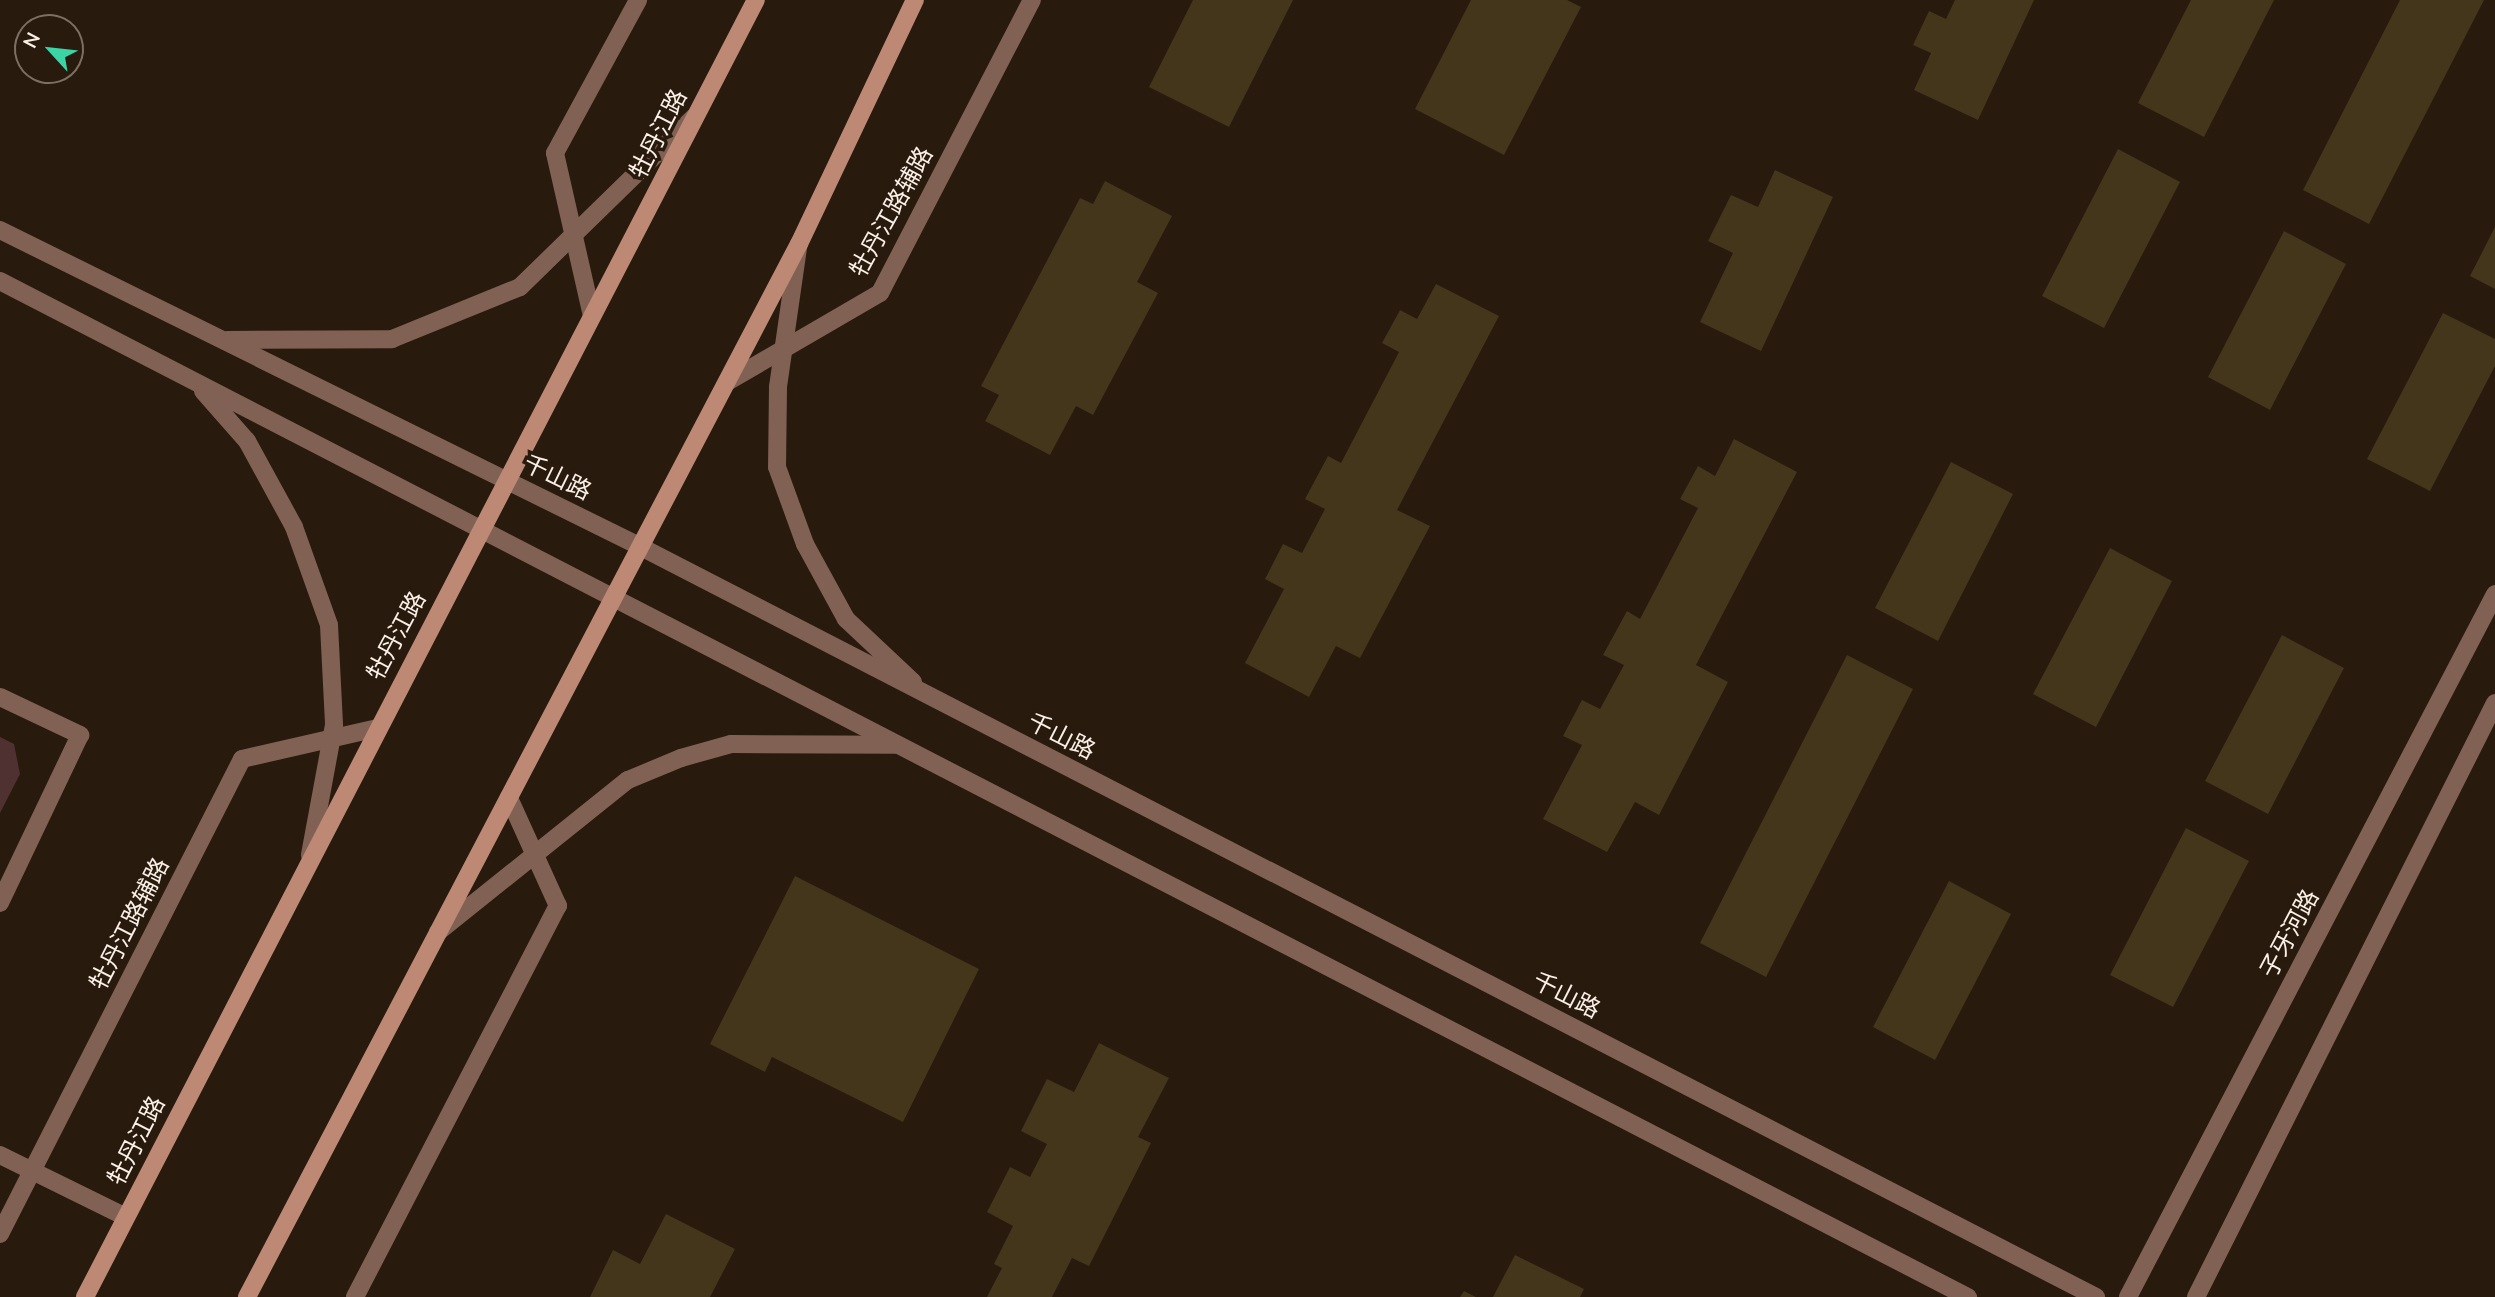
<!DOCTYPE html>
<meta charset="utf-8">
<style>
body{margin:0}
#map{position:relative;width:2495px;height:1297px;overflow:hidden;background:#281a0d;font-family:"Nunito Sans","Noto Sans SC",sans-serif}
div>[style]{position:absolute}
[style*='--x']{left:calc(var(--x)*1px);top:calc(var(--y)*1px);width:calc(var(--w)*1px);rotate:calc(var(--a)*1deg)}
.green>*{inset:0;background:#503131}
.building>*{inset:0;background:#43361b}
.minor>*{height:18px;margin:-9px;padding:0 9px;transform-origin:9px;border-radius:9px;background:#826155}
.tertiary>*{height:18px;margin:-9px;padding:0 9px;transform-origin:9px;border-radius:9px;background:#826155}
.secondary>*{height:18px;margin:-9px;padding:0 9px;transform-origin:9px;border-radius:9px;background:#bd8874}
span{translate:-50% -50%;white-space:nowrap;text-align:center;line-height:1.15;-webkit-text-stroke:7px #281a0d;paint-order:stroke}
.street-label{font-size:24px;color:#faf0e7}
.north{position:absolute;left:14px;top:14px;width:70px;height:70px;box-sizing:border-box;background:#281a0d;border:2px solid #7c7064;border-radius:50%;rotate:297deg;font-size:19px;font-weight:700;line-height:28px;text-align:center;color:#faf0e7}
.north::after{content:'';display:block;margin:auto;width:24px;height:32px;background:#3ad4a5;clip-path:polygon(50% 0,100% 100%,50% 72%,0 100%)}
</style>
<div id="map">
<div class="green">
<div style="clip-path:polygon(0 737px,14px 744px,20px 774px,0 813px)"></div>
</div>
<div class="building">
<div style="clip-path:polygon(1193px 0,1293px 0,1229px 127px,1149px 87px)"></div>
<div style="clip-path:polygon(1471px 0,1567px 0,1581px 7px,1504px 155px,1415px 109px)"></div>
<div style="clip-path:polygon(1955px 0,2034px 0,1978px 120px,1914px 90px,1931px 53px,1913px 45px,1929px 11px,1946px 19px)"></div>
<div style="clip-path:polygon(2191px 0,2274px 0,2204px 137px,2138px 103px)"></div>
<div style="clip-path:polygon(2400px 0,2484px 0,2369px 224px,2303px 190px)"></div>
<div style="clip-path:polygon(2118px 149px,2180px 182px,2104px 328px,2042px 296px)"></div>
<div style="clip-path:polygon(1775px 170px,1833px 197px,1761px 351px,1700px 322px,1733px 253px,1708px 241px,1731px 195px,1758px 207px)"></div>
<div style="clip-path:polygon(1105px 181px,1172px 216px,1137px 282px,1158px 293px,1093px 415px,1076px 406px,1050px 455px,985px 421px,999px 395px,981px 386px,1080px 198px,1093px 204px)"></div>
<div style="clip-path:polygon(2495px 227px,2495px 289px,2470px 276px)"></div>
<div style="clip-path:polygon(2284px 231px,2346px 264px,2270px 410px,2208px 377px)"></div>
<div style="clip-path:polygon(1436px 284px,1499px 316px,1397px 510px,1430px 526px,1360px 658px,1336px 646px,1309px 697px,1245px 663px,1284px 589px,1265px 579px,1283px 544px,1302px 553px,1325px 509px,1305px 499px,1328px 456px,1341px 463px,1399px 352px,1382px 343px,1400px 310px,1417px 319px)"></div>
<div style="clip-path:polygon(2443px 313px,2495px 339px,2495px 366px,2430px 491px,2367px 459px)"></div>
<div style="clip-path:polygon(1734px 439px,1797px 472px,1696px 665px,1728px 682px,1659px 815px,1635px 802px,1607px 852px,1543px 819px,1582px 745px,1563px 736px,1582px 700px,1600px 709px,1624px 665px,1603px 655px,1627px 611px,1640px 619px,1698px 508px,1680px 499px,1698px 466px,1715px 476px)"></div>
<div style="clip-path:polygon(1951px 462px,2013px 494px,1938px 641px,1875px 608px)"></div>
<div style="clip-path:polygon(2110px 548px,2172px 581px,2096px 727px,2033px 694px)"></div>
<div style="clip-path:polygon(2282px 635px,2344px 668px,2268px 814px,2205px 781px)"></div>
<div style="clip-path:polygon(1847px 655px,1913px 689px,1766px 977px,1700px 943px)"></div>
<div style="clip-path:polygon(2186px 828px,2249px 861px,2173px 1007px,2110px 975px)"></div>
<div style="clip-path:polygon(795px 876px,979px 969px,903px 1122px,772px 1057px,765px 1072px,710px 1044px)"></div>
<div style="clip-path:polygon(1949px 881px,2011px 914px,1935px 1060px,1873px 1027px)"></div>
<div style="clip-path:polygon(1099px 1043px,1169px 1078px,1138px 1137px,1151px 1143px,1089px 1266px,1072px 1258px,1052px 1297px,987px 1297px,1002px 1268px,994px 1264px,1013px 1226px,987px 1212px,1010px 1167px,1030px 1177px,1047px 1144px,1021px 1131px,1047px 1079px,1074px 1092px)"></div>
<div style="clip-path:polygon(666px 1214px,735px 1249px,710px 1297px,590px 1297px,613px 1250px,640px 1264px)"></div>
<div style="clip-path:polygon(1515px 1255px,1584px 1289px,1580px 1297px,1493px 1297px)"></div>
<div style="clip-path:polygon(1464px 1291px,1476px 1297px,1460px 1297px)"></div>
</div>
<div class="minor">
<div style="--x:592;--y:316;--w:167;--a:-102.8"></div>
<div style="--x:555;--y:153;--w:174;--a:-61.5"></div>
<div style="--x:727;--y:382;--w:177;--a:-30.2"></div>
<div style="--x:880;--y:293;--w:330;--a:-62.6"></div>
<div style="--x:0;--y:697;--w:89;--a:25.4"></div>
<div style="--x:80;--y:735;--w:186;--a:115.5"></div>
<div style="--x:0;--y:1155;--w:140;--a:26.2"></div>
<div style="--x:0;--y:1234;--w:533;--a:-63"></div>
<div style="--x:242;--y:759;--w:139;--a:-12.9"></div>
<div style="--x:355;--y:1297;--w:441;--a:-62.6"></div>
<div style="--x:558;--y:906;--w:119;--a:-114.4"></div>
</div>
<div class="tertiary">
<div style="--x:0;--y:230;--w:715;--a:26.31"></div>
<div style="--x:641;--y:547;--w:1637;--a:27.27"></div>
<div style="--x:798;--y:248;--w:140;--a:98.2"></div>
<div style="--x:778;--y:387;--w:80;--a:90.7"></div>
<div style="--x:777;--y:467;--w:82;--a:70"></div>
<div style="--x:805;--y:544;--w:85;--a:61.3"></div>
<div style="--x:846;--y:619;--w:92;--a:43.2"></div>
<div style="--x:0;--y:281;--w:2215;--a:27.31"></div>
<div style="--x:227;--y:340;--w:165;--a:-0.3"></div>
<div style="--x:392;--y:339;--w:138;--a:-22.1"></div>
<div style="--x:520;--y:287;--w:243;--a:-44.3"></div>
<div style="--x:203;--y:391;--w:67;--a:48.7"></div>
<div style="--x:247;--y:441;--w:98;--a:61.3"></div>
<div style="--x:294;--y:527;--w:104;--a:70.3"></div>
<div style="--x:329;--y:625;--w:100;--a:87.1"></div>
<div style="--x:334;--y:725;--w:132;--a:100.5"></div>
<div style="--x:438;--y:932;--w:243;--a:-38.7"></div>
<div style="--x:628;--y:780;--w:57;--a:-22.5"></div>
<div style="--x:681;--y:758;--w:52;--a:-15.6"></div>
<div style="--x:731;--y:744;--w:166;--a:0.3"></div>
<div style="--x:2128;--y:1297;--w:793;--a:-62.43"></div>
<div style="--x:2196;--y:1297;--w:665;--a:-63.28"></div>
</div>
<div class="secondary">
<div style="--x:85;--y:1297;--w:1460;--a:-62.65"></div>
<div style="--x:247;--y:1297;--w:1189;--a:-62.34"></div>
<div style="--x:799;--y:244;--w:270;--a:-64.6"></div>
</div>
<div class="street-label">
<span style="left:659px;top:134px;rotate:-63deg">牡丹江路</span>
<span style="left:892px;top:212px;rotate:-61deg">牡丹江路辅路</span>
<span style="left:557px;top:478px;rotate:26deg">千山路</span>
<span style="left:397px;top:636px;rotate:-62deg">牡丹江路</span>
<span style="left:1061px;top:737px;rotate:27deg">千山路</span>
<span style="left:130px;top:924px;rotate:-63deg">牡丹江路辅路</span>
<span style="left:2290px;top:934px;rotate:-62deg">子牙河路</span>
<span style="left:1566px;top:996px;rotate:27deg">千山路</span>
<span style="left:137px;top:1141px;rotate:-63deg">牡丹江路</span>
</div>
<div class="north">N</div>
</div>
